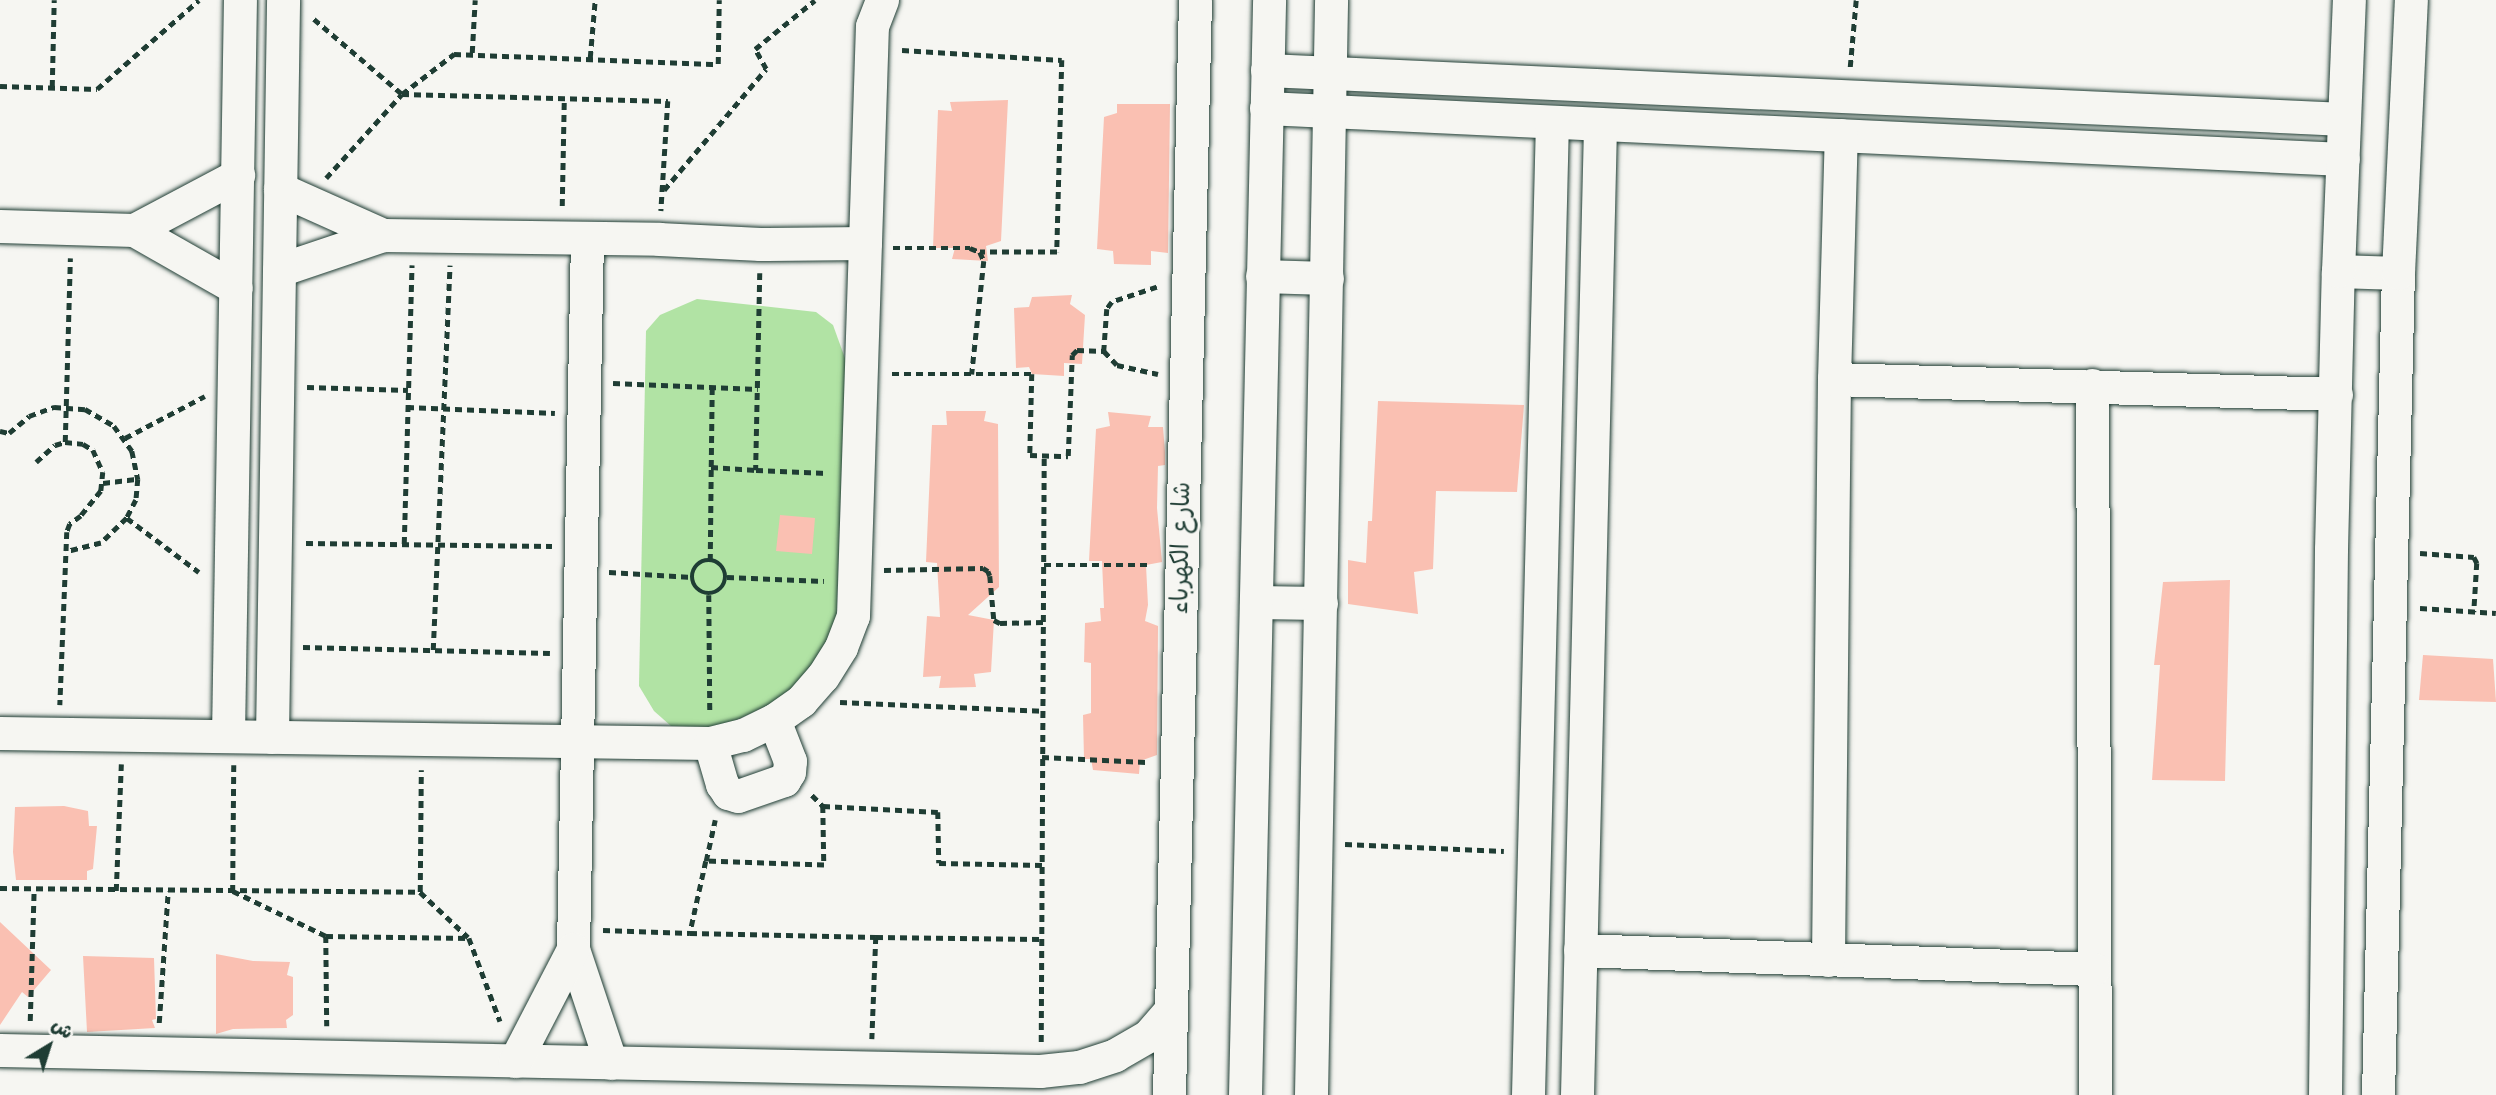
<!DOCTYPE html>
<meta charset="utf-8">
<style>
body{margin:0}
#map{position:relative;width:2496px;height:1095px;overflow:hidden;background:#f6f6f2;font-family:"Architects Daughter","Playpen Sans Arabic",sans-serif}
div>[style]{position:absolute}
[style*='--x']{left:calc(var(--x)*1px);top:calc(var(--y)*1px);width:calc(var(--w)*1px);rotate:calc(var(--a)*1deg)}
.green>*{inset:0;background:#b1e3a4}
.building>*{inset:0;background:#fac0b2}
.path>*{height:4.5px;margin-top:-2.25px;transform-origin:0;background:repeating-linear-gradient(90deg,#1f3d34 0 7px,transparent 0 12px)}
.path>.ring{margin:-2.25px;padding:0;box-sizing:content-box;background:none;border:4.5px solid #1f3d34;border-radius:50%}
.roads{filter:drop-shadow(0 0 2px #1f3d34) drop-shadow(0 0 2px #1f3d34)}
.minor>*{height:33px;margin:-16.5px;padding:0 16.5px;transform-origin:16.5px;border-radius:16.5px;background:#f6f6f2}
span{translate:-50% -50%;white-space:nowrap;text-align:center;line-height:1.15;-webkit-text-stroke:6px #f6f6f2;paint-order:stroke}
.street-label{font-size:24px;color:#1f3d34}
.north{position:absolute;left:14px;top:1011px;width:70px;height:70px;-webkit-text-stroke:5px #f6f6f2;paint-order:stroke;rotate:38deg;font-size:19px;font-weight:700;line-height:28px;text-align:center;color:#1f3d34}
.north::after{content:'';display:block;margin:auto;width:24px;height:32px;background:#1f3d34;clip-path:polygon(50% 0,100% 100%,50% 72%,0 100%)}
</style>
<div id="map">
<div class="green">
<div style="clip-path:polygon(697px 299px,816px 312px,833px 325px,846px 361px,836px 632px,801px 690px,717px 729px,671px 726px,654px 711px,639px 686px,646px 331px,660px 315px)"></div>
</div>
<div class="building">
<div style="clip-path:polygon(1008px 100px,1001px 241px,986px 246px,988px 261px,952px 259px,955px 248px,933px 248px,938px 110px,952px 111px,950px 102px)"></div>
<div style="clip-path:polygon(1117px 104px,1170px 104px,1168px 253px,1151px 251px,1151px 265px,1114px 264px,1113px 251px,1097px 249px,1104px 117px,1117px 113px)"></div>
<div style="clip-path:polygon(1072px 295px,1070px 304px,1085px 315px,1082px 364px,1064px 363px,1064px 376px,1032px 374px,1029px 367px,1016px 368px,1014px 308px,1029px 307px,1032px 297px)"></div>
<div style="clip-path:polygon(1378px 401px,1524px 405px,1517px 492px,1436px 491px,1433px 569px,1414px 572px,1418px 614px,1348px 604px,1348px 560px,1366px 563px,1368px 521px,1372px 521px)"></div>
<div style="clip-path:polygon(946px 411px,986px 411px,984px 421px,998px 424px,999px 587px,968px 615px,994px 620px,991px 672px,974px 674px,976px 687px,939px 688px,941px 676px,923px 677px,927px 616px,940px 617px,937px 563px,926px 562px,932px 425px,947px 425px)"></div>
<div style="clip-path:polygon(1108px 412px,1151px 416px,1148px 427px,1163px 427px,1165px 452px,1165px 465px,1158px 466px,1157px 508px,1162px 562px,1146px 565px,1148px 605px,1145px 621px,1158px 626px,1157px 755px,1140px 761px,1139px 774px,1093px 770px,1091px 759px,1084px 759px,1083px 715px,1091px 713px,1091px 663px,1084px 662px,1085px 623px,1101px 621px,1100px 608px,1104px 608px,1102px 561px,1089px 561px,1096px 429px,1110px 426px)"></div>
<div style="clip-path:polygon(780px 515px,815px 518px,812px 554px,776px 551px)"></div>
<div style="clip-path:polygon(2230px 580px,2225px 781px,2152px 780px,2160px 665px,2154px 665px,2163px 582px)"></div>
<div style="clip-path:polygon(2423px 655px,2493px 659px,2496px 702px,2419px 700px)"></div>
<div style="clip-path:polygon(64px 806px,88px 811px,89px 826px,97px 826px,93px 869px,87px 871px,87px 880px,16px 880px,13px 852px,15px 807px)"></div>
<div style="clip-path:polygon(0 922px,51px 970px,28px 997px,22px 992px,0 1025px)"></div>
<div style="clip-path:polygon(216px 954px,253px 961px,290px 962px,287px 975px,293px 977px,293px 1015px,286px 1020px,287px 1028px,233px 1029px,216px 1034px)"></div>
<div style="clip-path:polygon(83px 956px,154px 958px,156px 1019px,152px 1020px,155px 1028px,87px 1032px)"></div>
</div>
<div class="path">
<div style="--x:314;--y:19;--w:116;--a:40.4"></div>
<div style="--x:402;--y:94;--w:266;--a:1.5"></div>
<div style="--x:668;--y:101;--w:110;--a:93.6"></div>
<div style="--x:902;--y:50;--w:160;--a:3.6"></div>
<div style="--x:1062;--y:60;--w:192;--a:91.5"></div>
<div style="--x:1057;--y:252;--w:77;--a:180"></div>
<div style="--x:472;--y:53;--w:53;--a:-86.8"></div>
<div style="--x:590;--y:58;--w:58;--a:-85.1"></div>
<div style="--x:1850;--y:67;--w:67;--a:-84.9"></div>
<div style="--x:0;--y:86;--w:97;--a:1.8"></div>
<div style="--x:97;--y:89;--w:135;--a:-41.1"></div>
<div style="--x:52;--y:87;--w:87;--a:-88.7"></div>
<div style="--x:326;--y:178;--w:113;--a:-47.9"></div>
<div style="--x:402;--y:94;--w:66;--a:-37.6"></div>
<div style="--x:454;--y:54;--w:264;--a:2.2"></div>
<div style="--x:718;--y:64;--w:64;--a:-89.1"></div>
<div style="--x:664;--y:190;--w:158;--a:-49.9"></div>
<div style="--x:766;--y:69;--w:23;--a:-119"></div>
<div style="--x:755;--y:49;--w:77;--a:-39.2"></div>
<div style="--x:562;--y:206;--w:107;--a:-88.9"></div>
<div style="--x:893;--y:248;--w:77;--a:0"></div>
<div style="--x:970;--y:248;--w:11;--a:22"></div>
<div style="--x:980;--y:252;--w:10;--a:66"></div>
<div style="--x:984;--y:261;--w:114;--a:96.1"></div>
<div style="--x:760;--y:273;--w:197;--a:91.2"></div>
<div style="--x:756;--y:470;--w:71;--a:2.4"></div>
<div style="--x:1157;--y:287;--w:47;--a:161.6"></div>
<div style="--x:1112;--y:302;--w:9;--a:126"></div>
<div style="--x:1107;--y:309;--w:42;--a:94.1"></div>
<div style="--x:1104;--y:351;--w:19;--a:47"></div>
<div style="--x:1117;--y:365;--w:42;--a:12.4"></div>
<div style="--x:892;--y:374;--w:140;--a:0"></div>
<div style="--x:1032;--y:374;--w:81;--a:91.4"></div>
<div style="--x:1030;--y:455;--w:38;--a:2"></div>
<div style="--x:1068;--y:456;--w:101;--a:-87.7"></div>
<div style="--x:1072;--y:355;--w:7;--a:-45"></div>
<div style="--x:1077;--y:350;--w:27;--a:2"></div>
<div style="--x:613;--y:383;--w:145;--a:2.4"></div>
<div style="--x:307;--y:387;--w:101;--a:1.7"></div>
<div style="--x:407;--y:407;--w:148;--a:2.3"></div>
<div style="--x:0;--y:431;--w:9;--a:13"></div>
<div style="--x:9;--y:433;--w:26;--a:-40"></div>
<div style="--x:29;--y:416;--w:27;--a:-20"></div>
<div style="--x:54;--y:407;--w:31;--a:4"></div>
<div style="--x:85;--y:409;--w:34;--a:30"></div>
<div style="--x:114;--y:426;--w:31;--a:54"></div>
<div style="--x:132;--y:451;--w:29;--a:78"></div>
<div style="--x:138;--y:479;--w:21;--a:95"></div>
<div style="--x:136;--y:500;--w:20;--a:117"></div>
<div style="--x:127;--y:518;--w:36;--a:136"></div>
<div style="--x:101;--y:543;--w:36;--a:166"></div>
<div style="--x:125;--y:438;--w:90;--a:-27.7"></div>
<div style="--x:65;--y:442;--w:184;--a:-88.4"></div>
<div style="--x:36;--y:462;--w:25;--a:-42"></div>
<div style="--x:55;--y:445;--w:10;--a:-17"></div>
<div style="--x:65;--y:442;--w:18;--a:6"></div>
<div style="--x:83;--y:444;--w:12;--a:31"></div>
<div style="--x:93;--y:450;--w:24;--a:66"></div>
<div style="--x:103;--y:472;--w:19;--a:96"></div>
<div style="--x:101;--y:491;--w:32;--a:129"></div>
<div style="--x:81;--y:516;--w:14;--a:144"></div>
<div style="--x:70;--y:524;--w:9;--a:111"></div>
<div style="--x:67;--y:532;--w:173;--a:92.3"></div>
<div style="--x:711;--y:467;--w:81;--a:-89.3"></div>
<div style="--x:103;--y:483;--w:35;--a:-7"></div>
<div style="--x:127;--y:518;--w:90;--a:36.9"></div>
<div style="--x:306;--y:543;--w:246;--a:0.7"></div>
<div style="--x:404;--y:544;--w:279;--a:-88.4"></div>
<div style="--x:2420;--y:553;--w:54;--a:4.2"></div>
<div style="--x:2474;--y:557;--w:7;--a:63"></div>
<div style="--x:2477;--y:563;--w:49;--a:93.5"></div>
<div class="ring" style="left:692px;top:560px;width:29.5px;height:29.5px"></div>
<div style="--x:710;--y:561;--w:94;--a:-89.4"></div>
<div style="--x:711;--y:467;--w:45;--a:3.8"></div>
<div style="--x:1044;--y:565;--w:107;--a:0"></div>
<div style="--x:884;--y:570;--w:99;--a:-1.2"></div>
<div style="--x:983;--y:568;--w:6;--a:31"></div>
<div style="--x:988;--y:571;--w:5;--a:68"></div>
<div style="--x:990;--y:576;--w:44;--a:84.8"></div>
<div style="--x:994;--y:620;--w:7;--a:27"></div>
<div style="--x:1000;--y:623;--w:43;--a:-1.3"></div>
<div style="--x:609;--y:572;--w:83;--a:3.4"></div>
<div style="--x:727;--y:577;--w:97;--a:2.4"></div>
<div style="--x:709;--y:595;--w:118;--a:89.5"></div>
<div style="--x:2420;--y:608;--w:76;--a:3.8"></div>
<div style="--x:303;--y:647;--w:247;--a:1.4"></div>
<div style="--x:433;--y:650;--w:385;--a:-87.5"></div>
<div style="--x:840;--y:702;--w:203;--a:2.5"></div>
<div style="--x:1042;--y:757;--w:104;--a:2.8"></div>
<div style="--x:234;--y:765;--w:126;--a:90.5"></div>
<div style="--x:233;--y:891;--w:103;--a:25.8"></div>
<div style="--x:326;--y:936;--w:143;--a:0.8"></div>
<div style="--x:469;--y:938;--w:89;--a:69.5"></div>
<div style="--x:812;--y:795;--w:16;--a:45"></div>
<div style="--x:823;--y:806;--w:59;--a:89"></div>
<div style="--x:824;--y:865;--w:118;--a:-178.1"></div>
<div style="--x:706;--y:861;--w:74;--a:102.5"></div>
<div style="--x:690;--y:933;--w:186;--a:1.2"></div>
<div style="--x:876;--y:937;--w:102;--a:92.2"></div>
<div style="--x:823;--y:806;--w:115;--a:3"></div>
<div style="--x:938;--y:812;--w:51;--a:88.9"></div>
<div style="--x:939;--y:863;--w:103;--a:1.1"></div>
<div style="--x:1345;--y:844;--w:159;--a:2.5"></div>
<div style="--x:706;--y:861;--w:42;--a:-77.6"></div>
<div style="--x:0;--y:888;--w:420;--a:0.5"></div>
<div style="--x:420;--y:892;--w:66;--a:43.2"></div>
<div style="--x:116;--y:891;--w:127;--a:-87.7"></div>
<div style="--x:420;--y:892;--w:122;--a:-89.5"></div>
<div style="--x:603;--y:930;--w:87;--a:2"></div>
<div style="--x:326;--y:936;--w:90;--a:89.4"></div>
<div style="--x:876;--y:937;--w:165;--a:0.7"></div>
<div style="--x:30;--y:1021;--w:132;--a:-88.3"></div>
<div style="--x:159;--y:1023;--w:132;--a:-86.1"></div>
<div style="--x:1041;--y:1042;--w:587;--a:-89.71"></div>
</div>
<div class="roads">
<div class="minor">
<div style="--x:1267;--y:70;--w:1078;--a:2.6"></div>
<div style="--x:1266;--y:108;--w:1078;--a:2.71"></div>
<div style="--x:280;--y:189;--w:113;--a:24.1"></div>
<div style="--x:0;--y:226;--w:134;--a:1.7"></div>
<div style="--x:134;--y:230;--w:117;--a:29.6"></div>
<div style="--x:134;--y:230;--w:118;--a:-27.9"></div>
<div style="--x:587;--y:238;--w:711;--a:91.13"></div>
<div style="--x:573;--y:949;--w:120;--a:71.6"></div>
<div style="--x:279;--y:270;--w:110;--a:-18.6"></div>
<div style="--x:383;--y:235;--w:276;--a:0.8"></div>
<div style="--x:659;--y:239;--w:101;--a:2.8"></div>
<div style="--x:760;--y:244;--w:105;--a:-0.5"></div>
<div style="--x:2338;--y:271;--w:60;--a:1.9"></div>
<div style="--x:1262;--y:276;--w:65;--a:1.8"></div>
<div style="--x:1834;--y:379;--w:502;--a:1.71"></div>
<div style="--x:2092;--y:385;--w:710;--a:89.76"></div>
<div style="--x:1256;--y:602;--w:65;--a:0.9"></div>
<div style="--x:0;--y:733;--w:710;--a:0.81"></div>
<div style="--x:710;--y:743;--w:34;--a:-14"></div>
<div style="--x:743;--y:735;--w:34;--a:-26"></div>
<div style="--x:774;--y:720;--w:33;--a:-35"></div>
<div style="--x:801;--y:701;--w:33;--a:-49"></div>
<div style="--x:823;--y:676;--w:34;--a:-58"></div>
<div style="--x:841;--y:647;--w:33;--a:-69"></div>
<div style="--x:853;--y:616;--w:590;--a:-88.16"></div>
<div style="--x:872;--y:26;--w:28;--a:-69"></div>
<div style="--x:228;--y:736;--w:736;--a:-89.07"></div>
<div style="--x:272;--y:737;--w:737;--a:-89.14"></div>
<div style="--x:710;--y:743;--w:43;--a:73.7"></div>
<div style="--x:722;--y:784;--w:11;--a:56"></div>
<div style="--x:728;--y:793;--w:10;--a:17"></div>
<div style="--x:738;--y:796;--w:49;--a:-19.2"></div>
<div style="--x:784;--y:780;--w:9;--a:-58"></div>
<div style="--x:789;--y:772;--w:11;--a:-85"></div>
<div style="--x:790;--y:761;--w:44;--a:-111.3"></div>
<div style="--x:1580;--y:950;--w:514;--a:2.12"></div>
<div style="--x:1828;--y:960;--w:581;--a:-89.41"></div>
<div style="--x:1834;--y:379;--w:244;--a:-88.4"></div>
<div style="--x:0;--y:1050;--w:1040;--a:1.16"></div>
<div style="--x:1040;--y:1071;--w:39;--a:-6"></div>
<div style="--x:1079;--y:1067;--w:38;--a:-18"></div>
<div style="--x:1115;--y:1055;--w:38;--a:-30"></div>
<div style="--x:1148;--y:1036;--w:35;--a:-49"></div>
<div style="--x:515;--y:1061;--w:126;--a:-62.6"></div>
<div style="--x:1169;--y:1095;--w:1095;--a:-88.64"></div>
<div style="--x:1245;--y:1095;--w:1095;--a:-88.74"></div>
<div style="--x:1311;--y:1095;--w:1095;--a:-88.95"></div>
<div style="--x:1528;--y:1095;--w:973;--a:-88.59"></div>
<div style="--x:1577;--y:1095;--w:971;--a:-88.64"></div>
<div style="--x:2325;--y:1095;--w:546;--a:-89.37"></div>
<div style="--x:2331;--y:549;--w:278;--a:-88.6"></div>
<div style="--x:2338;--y:271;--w:271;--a:-87.7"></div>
<div style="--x:2378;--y:1095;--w:822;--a:-88.61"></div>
<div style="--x:2398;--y:273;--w:273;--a:-87.3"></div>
</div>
</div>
<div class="street-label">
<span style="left:1182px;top:548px;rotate:-89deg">شارع الكهرباء</span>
</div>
<div class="north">ش</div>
</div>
